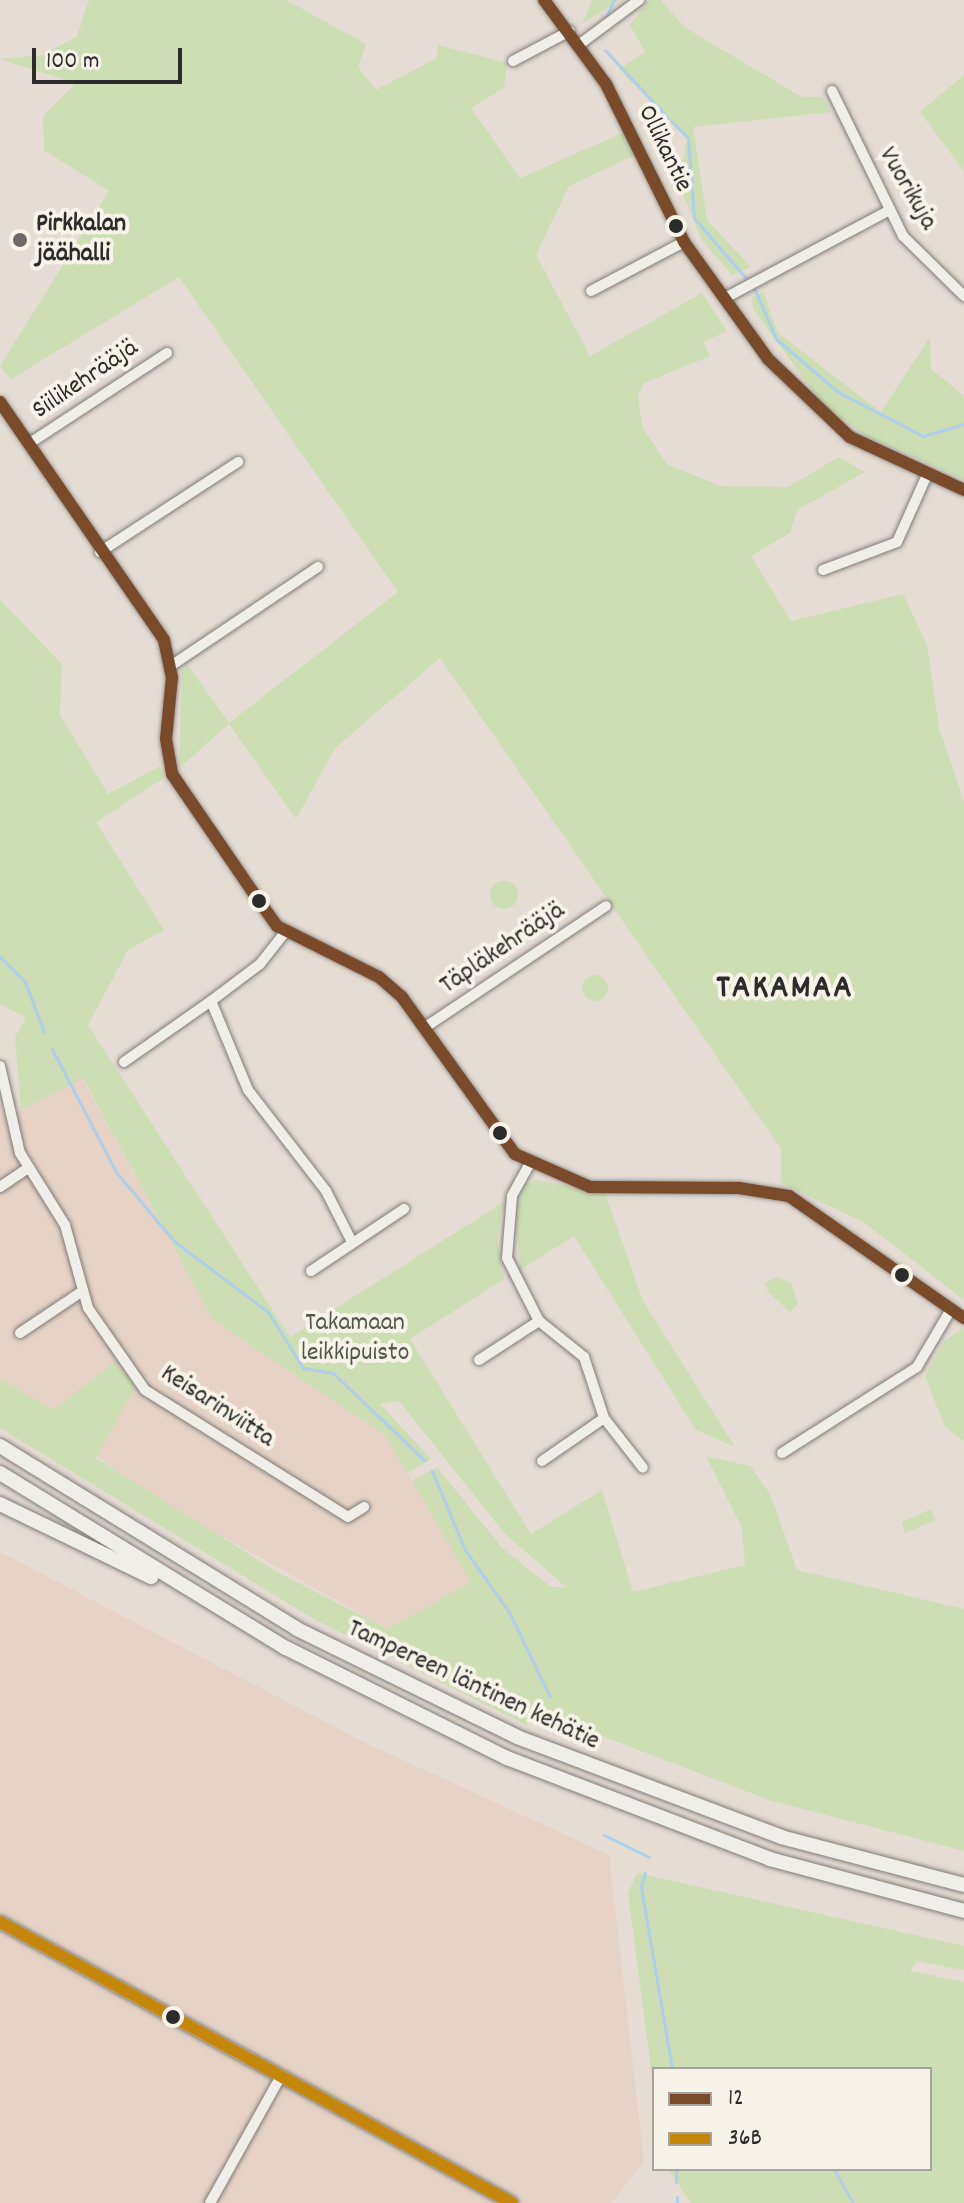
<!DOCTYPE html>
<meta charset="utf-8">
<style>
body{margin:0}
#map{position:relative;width:964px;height:2203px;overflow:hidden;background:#e5dcd4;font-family:Dekko,sans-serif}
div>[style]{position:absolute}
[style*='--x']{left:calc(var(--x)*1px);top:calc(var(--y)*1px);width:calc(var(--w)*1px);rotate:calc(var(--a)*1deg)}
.built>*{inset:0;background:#e6d3c5}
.green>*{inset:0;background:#cddeb4}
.round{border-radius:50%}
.stream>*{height:3px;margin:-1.5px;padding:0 1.5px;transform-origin:1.5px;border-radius:1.5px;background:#afcfeb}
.roads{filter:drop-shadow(0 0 2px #7f7b77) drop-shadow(0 0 2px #7f7b77)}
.minor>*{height:10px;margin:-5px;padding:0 5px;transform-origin:5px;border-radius:5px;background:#f0eee9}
.major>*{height:12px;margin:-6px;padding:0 6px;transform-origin:6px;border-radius:6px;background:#f0eee9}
.highway>*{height:14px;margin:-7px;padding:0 7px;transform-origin:7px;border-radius:7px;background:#f0eee9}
.bus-1>*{height:12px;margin:-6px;padding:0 6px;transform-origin:6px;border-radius:6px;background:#7a4b2a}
.bus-2>*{height:12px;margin:-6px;padding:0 6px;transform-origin:6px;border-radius:6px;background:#c4870b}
.dots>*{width:22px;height:22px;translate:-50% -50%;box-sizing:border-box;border:4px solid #f7f3e8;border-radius:50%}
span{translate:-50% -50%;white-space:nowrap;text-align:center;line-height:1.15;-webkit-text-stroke:8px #f7f3e8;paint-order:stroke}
.street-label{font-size:26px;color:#2b2b2b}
.poi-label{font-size:26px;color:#2b2b2b;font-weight:700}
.left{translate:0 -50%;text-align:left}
.park-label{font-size:26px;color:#4f5847}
.district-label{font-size:34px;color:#2b2b2b;font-weight:700;letter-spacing:2px}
.legend{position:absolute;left:652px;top:2067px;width:280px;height:104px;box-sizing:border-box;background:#f7f3e8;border:2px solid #a5a39c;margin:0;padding:10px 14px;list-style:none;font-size:24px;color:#2b2b2b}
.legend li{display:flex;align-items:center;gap:16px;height:40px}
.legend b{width:40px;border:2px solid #a5a39c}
.scale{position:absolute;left:32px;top:48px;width:150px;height:36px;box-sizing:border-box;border:4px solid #2b2b2b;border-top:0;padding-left:10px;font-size:24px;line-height:28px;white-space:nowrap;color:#2b2b2b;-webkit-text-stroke:6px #f7f3e8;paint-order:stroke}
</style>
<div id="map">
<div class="built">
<div style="clip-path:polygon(82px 1078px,213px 1320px,385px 1435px,471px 1582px,388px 1629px,164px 1504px,0 1387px,0 1104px,4px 1119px)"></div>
<div style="clip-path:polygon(0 1552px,364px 1742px,609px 1855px,644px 2162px,611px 2203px,0 2203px)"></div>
</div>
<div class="green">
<div style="clip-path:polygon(89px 0,286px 0,366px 44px,358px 67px,376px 90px,437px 58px,438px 45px,507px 63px,504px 88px,471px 108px,520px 178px,623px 133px,635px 155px,569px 186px,536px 255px,590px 356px,702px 293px,727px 331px,703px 342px,710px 356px,644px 383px,638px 395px,642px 427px,667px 464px,720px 486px,788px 487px,839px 457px,865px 472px,797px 510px,790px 533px,751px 556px,791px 621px,903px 594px,927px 645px,939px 728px,964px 802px,964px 1300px,865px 1223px,781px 1183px,781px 1149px,440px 658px,335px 748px,296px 819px,229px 724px,179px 768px,182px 669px,188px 665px,229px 723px,398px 592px,179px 277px,11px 379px,0 366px,109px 191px,44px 150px,43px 116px,76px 83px,0 59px,43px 55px,77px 36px)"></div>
<div style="clip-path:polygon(592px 0,620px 0,582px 24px)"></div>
<div style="clip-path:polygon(649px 0,661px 0,684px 27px,802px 97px,823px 97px,831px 112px,693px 127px,707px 220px,751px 267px,732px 275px,702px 241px,679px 184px,687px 139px,619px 69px,645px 52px,630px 25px)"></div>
<div style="clip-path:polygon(964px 75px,964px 171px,920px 112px)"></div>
<div style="clip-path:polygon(763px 292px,778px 333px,881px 412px,930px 337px,931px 369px,964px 396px,964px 479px,868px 437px,823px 405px,753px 309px,752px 297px)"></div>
<div style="clip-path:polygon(0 600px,62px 664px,60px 715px,108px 794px,160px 766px,164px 778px,96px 822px,164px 930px,128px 950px,88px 1025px,290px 1337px,504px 1202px,497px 1239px,504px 1279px,410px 1339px,531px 1534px,602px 1490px,633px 1592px,745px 1565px,742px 1528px,706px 1456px,750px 1466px,770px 1494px,797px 1570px,964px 1609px,964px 1851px,769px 1800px,529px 1708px,528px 1726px,314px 1619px,0 1428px,0 1379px,54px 1410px,114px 1362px,136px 1385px,96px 1458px,279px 1573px,388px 1629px,471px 1582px,412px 1481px,437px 1467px,502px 1548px,551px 1587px,566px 1587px,505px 1534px,399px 1401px,380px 1404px,431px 1459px,407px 1473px,385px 1435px,213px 1320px,83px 1078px,21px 1110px,15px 1037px,26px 1018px,0 1004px)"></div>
<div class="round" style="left:490px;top:881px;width:28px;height:28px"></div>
<div class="round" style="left:582px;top:975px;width:26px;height:26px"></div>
<div style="clip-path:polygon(536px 1180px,605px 1193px,643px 1301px,735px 1447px,696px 1430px,574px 1236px,520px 1270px,516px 1216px,523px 1185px)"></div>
<div style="clip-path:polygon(778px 1277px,791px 1283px,798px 1304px,790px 1312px,768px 1292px,765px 1283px)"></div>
<div style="clip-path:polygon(964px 1328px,964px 1441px,945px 1427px,925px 1376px,944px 1341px)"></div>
<div style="clip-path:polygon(931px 1509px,935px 1520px,905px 1533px,902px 1522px)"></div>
<div style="clip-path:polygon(637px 1873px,964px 1946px,964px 1970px,917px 1961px,910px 1971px,964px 1982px,964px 2203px,691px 2203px,668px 2169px,930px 2169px,930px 2069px,654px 2069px,654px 2091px,628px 1893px)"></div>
</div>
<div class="stream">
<div style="--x:606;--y:17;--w:19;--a:-65"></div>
<div style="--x:605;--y:50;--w:93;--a:47.2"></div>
<div style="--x:671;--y:121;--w:24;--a:45"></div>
<div style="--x:688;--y:138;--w:80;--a:85.7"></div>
<div style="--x:694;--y:218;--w:78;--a:49.2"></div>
<div style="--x:755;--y:290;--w:53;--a:66.8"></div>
<div style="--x:776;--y:339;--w:82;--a:40.5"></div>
<div style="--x:838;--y:392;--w:96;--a:27.4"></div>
<div style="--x:923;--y:436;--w:43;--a:-16.3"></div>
<div style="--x:0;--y:957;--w:35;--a:45"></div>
<div style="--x:25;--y:982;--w:53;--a:69.2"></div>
<div style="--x:52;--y:1049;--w:139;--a:62.5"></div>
<div style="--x:116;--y:1172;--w:90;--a:50"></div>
<div style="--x:174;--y:1241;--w:118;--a:37.1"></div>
<div style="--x:268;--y:1312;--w:66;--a:58"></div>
<div style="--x:303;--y:1368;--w:30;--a:9"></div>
<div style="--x:333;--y:1373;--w:126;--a:43.7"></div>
<div style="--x:432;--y:1471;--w:86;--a:67.3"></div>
<div style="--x:465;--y:1550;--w:76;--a:54.6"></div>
<div style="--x:509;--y:1612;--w:94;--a:64.2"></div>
<div style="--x:604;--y:1835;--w:50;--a:26.1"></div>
<div style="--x:645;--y:1873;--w:15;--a:106"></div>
<div style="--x:641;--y:1887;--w:185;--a:80.3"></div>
<div style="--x:676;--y:2169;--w:13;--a:90"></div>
<div style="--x:834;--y:2169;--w:39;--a:61"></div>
<div style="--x:677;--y:2197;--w:6;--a:90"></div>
</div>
<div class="roads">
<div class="minor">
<div style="--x:544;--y:0;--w:104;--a:53.6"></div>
<div style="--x:606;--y:84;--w:176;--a:63.7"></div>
<div style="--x:684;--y:242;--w:144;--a:54.3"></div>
<div style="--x:768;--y:359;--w:113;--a:43.6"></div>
<div style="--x:850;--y:437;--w:126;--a:24.9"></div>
<div style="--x:580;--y:44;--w:74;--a:-36.7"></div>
<div style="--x:513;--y:61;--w:64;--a:-27.8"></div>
<div style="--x:832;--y:91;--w:161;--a:63.9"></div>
<div style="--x:903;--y:236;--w:86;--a:44.5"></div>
<div style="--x:591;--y:291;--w:105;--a:-27.8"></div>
<div style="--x:725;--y:298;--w:185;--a:-28.1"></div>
<div style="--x:0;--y:402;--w:289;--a:55.4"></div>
<div style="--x:164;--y:640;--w:38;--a:78"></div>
<div style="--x:172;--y:677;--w:62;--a:95.5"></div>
<div style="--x:166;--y:739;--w:36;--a:80"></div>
<div style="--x:172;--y:774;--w:142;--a:55.6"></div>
<div style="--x:252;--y:891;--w:43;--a:54.5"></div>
<div style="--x:277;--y:926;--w:114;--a:26.6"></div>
<div style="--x:379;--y:977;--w:30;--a:41"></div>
<div style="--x:402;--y:997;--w:193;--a:54.3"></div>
<div style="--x:515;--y:1154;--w:82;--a:23.7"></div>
<div style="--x:590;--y:1187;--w:149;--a:0.4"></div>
<div style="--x:739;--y:1188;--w:51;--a:9.1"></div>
<div style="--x:789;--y:1196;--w:213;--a:34.9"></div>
<div style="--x:30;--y:443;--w:164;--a:-33.3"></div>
<div style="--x:100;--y:552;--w:165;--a:-33.1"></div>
<div style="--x:823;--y:570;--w:79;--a:-20.7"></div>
<div style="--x:897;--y:542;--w:73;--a:-65.9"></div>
<div style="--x:172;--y:665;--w:176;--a:-33.9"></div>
<div style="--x:286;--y:931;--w:42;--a:128.2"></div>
<div style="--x:260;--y:964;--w:61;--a:142.9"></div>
<div style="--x:211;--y:1001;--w:96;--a:67.4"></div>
<div style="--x:248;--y:1090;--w:128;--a:52.3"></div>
<div style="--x:326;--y:1191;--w:55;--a:63"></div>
<div style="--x:424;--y:1028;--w:219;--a:-33.8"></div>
<div style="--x:124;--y:1062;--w:106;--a:-35"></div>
<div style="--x:0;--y:1066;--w:89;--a:77.1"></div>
<div style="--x:20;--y:1153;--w:85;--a:58"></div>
<div style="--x:65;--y:1225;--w:86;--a:74.5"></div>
<div style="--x:88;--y:1308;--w:100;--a:55.2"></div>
<div style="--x:145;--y:1390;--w:239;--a:32"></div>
<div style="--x:348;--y:1517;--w:19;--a:-32"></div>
<div style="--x:529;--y:1165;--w:35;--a:119"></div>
<div style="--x:512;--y:1196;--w:62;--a:94.6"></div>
<div style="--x:507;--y:1258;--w:71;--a:63.1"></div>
<div style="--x:539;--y:1321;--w:58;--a:38.7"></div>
<div style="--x:584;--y:1357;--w:64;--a:71.8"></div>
<div style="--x:604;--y:1418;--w:63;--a:52"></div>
<div style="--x:0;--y:1187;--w:34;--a:-34"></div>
<div style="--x:311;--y:1271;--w:112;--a:-33.7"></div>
<div style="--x:20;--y:1333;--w:73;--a:-33.9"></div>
<div style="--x:479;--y:1360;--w:72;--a:-33"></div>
<div style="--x:782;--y:1453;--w:160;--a:-32.5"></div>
<div style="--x:917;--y:1367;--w:65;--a:-59.5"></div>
<div style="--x:542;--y:1461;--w:75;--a:-34.7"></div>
<div style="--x:210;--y:2203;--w:145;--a:-60.8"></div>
</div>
<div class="major">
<div style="--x:0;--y:1922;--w:584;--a:28.76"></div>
</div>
<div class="highway">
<div style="--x:0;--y:1446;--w:349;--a:31.6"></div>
<div style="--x:297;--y:1629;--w:245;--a:26.1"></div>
<div style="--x:517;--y:1737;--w:282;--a:20.7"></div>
<div style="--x:781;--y:1837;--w:189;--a:14.7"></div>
<div style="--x:0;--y:1473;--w:335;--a:31.5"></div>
<div style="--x:286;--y:1648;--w:247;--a:26.5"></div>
<div style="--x:507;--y:1758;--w:282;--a:21"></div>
<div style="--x:770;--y:1859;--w:201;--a:15"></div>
<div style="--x:0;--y:1504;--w:168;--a:25.8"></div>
</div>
</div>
<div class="bus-1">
<div style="--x:544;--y:0;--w:104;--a:53.6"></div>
<div style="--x:606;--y:84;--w:176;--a:63.7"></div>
<div style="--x:684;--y:242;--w:144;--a:54.3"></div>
<div style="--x:768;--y:359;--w:113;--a:43.6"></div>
<div style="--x:850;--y:437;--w:126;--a:24.9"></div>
<div style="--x:0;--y:402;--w:289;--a:55.4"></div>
<div style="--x:164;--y:640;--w:38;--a:78"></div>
<div style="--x:172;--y:677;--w:62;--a:95.5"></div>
<div style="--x:166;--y:739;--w:36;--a:80"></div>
<div style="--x:172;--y:774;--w:142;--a:55.6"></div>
<div style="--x:252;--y:891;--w:43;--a:54.5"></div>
<div style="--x:277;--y:926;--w:114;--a:26.6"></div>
<div style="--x:379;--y:977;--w:30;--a:41"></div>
<div style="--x:402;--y:997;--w:193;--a:54.3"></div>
<div style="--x:515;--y:1154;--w:82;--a:23.7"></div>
<div style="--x:590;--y:1187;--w:149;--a:0.4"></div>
<div style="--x:739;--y:1188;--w:51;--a:9.1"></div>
<div style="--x:789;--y:1196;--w:213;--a:34.9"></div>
</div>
<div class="bus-2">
<div style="--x:0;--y:1922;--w:584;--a:28.76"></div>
</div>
<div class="dots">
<div style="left:676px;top:226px;background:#2b2b2b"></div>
<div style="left:20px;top:240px;background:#6c6966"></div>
<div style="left:259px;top:901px;background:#2b2b2b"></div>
<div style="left:500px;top:1133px;background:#2b2b2b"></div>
<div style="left:902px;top:1275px;background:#2b2b2b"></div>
<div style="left:173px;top:2017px;background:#2b2b2b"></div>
</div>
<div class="street-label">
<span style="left:664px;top:149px;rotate:64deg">Ollikantie</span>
<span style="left:907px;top:189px;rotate:60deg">Vuorikuja</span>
<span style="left:86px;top:380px;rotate:-34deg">Siilikehrääjä</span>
<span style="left:503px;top:949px;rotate:-34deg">Täpläkehrääjä</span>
<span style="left:217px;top:1407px;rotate:33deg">Keisarinviitta</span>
<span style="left:473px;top:1686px;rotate:25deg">Tampereen läntinen kehätie</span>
</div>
<div class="poi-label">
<span class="left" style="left:36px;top:240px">Pirkkalan<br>jäähalli</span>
</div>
<div class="park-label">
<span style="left:355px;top:1339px">Takamaan<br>leikkipuisto</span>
</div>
<div class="district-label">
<span style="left:785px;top:990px">TAKAMAA</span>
</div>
<ul class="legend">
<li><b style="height:10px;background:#7a4b2a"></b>12</li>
<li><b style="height:10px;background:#c4870b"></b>36B</li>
</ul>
<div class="scale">100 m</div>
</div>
